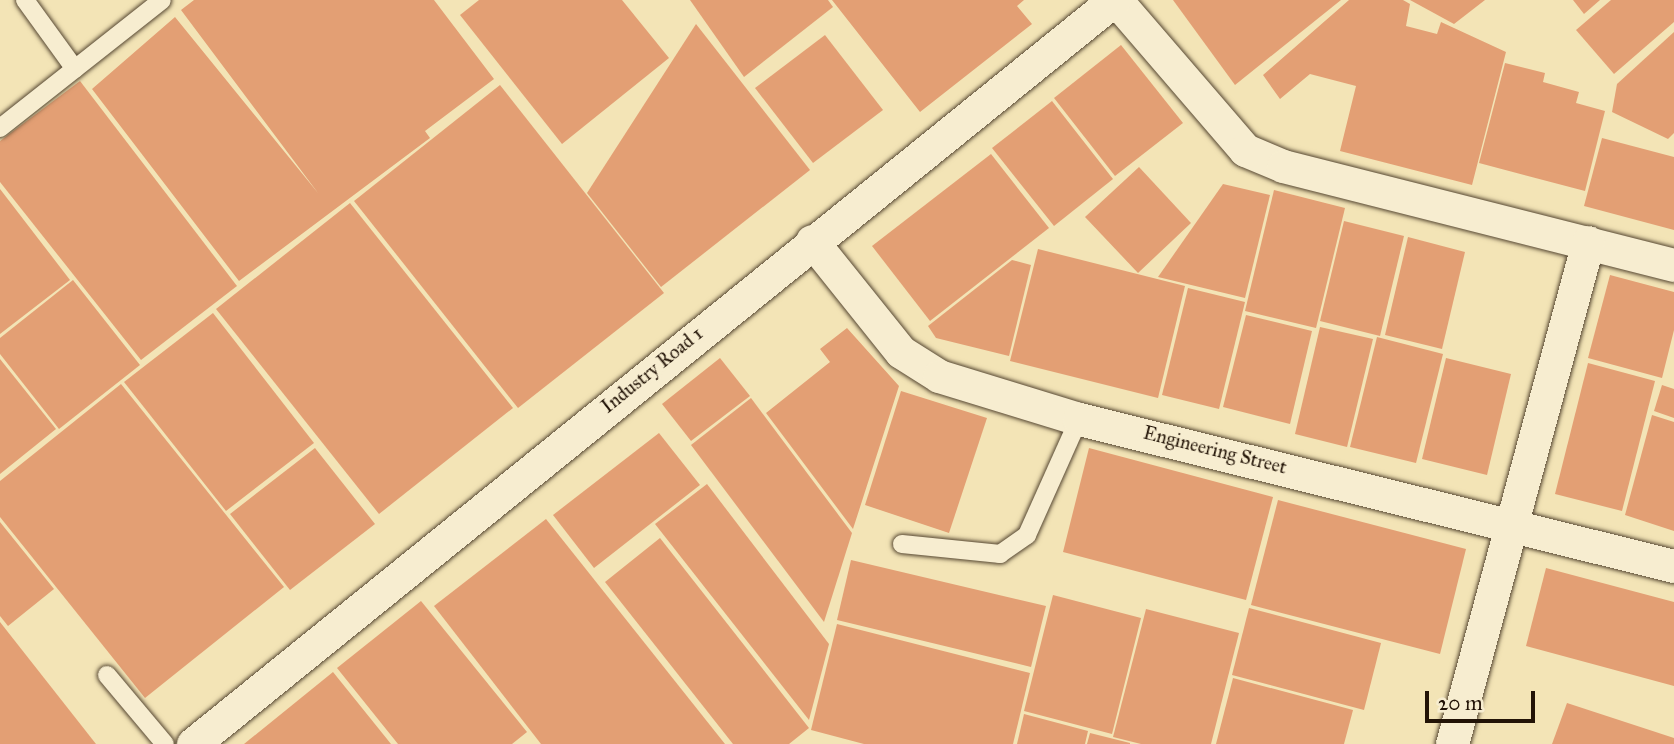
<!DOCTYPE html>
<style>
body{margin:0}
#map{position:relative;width:1674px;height:744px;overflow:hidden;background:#f3e4b6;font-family:"IM FELL Great Primer",serif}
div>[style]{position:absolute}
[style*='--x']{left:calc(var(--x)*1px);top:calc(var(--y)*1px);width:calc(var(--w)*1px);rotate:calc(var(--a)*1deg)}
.building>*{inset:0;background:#e39f74}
.roads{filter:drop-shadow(0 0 2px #564732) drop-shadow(0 0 2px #564732)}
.service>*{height:18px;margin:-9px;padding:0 9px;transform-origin:9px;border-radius:9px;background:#f7edd0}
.minor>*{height:33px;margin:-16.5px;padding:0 16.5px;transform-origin:16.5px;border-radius:16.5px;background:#f7edd0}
span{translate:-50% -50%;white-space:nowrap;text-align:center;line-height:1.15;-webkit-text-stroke:6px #f7edd0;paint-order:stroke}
.street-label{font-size:19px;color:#221306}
.scale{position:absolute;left:1425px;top:691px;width:110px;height:32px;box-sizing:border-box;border:4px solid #221306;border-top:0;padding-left:9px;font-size:21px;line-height:24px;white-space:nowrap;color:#221306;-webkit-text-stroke:5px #f7edd0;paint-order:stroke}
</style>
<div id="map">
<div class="building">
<div style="clip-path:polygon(194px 0,434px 0,494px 79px,425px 131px,430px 138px,239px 281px,92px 89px,175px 17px,318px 193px,181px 10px)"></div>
<div style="clip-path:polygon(479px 0,622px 0,669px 58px,562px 144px,460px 15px)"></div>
<div style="clip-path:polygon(690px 0,828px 0,833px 7px,744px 77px)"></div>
<div style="clip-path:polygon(832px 0,1024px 0,1017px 6px,1032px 24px,920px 112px)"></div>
<div style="clip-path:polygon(1173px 0,1341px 0,1235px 85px)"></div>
<div style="clip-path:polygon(1349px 0,1403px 0,1410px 4px,1406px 26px,1437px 34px,1441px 22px,1506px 52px,1472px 185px,1340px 151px,1356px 86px,1310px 74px,1280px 99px,1263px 75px)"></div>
<div style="clip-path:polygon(1410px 0,1485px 0,1454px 24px)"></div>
<div style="clip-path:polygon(1573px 0,1600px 0,1584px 14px)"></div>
<div style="clip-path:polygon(1611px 0,1674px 0,1674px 22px,1614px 74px,1576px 30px)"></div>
<div style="clip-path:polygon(696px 24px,810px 170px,661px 287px,587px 193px)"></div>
<div style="clip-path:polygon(1674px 32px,1674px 133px,1668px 139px,1612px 112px,1617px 84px)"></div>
<div style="clip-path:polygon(825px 35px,883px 110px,813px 163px,755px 88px)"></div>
<div style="clip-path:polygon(1121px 45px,1183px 123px,1115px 176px,1054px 98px)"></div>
<div style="clip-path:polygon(1505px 63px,1545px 73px,1543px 82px,1579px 92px,1576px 103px,1605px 111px,1585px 191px,1479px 163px)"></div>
<div style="clip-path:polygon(80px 81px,237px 286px,141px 360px,0 182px,0 141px)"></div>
<div style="clip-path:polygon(500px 85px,664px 293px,518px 408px,354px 201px)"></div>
<div style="clip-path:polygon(1052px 101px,1113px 179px,1054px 226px,992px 148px)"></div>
<div style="clip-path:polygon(1602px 138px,1674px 157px,1674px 230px,1584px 206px)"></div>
<div style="clip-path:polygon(991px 154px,1049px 228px,930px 321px,872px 246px)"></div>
<div style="clip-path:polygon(1139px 167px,1191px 223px,1138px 273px,1085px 217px)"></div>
<div style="clip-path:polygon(1223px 184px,1270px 195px,1245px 298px,1158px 277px)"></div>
<div style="clip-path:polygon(0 189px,70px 280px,0 334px)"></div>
<div style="clip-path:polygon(1274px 190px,1345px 208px,1316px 328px,1245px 311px)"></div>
<div style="clip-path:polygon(350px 203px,513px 408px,379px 514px,216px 309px)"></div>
<div style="clip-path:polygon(1344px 221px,1404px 236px,1380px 336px,1320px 321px)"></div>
<div style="clip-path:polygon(1408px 237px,1465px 252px,1442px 349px,1385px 335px)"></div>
<div style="clip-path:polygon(1038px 249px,1185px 286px,1158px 398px,1010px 361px)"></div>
<div style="clip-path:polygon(1012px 260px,1031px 265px,1009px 356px,936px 338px,928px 326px)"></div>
<div style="clip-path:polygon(1610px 275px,1674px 292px,1674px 330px,1662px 378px,1588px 358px)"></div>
<div style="clip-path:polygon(73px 280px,140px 365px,59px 429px,0 354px,0 338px)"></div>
<div style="clip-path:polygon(1188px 288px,1245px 302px,1219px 409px,1162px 395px)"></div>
<div style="clip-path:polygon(213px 313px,314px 443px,226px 511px,124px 382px)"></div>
<div style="clip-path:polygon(1246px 315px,1312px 331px,1290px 424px,1223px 407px)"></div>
<div style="clip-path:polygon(1320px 327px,1373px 339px,1347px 447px,1295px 434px)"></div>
<div style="clip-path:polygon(847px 328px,899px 386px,853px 529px,766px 413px,830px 362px,820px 349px)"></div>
<div style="clip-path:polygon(1377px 337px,1443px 354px,1416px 463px,1350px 447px)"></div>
<div style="clip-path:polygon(720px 358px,750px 396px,691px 441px,662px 404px)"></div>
<div style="clip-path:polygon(1446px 358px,1511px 374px,1487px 475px,1422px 459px)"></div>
<div style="clip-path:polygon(0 359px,56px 429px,0 474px)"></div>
<div style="clip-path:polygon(1588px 363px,1655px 381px,1622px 511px,1555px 494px)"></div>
<div style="clip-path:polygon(121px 384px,284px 587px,145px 698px,0 517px,0 481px)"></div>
<div style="clip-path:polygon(1662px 385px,1674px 389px,1674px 418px,1654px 411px)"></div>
<div style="clip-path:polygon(901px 391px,987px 418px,949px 533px,865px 505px)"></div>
<div style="clip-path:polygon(751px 398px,852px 533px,824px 622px,691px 445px)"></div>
<div style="clip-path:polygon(1652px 415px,1674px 422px,1674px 531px,1625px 515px)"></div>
<div style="clip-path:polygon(659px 433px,700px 485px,594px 568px,553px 515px)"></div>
<div style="clip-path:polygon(315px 448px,375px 524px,290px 590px,230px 514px)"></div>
<div style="clip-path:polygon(1089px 448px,1273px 497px,1246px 600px,1063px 552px)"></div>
<div style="clip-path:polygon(707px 484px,829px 644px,809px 720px,655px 524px)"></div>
<div style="clip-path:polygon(1278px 500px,1466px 549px,1440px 654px,1251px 605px)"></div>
<div style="clip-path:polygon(546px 519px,725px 744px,541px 744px,434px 606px)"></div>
<div style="clip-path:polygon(0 522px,54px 589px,8px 626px,0 616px)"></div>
<div style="clip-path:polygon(660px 538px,809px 728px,789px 744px,733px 744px,605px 582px)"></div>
<div style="clip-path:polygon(851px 560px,1046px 606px,1031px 667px,837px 620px)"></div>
<div style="clip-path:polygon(1546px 568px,1674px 602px,1674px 686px,1526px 646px)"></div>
<div style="clip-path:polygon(1053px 595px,1141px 618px,1112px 734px,1024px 711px)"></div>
<div style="clip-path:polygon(421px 601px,527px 732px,512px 744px,398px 744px,337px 668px)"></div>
<div style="clip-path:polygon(1249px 608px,1381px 643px,1364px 710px,1232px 675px)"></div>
<div style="clip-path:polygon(1146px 609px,1239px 633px,1211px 744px,1141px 744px,1113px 737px)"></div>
<div style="clip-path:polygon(0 622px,96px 744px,0 744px)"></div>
<div style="clip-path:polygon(837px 624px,1030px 673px,1013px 744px,864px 744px,811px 730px)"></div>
<div style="clip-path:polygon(333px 672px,391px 744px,244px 744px)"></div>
<div style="clip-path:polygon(1233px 678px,1353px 710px,1344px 744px,1216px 744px)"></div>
<div style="clip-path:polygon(1567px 703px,1674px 738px,1674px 744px,1552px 744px)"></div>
<div style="clip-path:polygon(1024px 714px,1088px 731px,1085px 744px,1017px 744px)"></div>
<div style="clip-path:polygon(1090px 733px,1130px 743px,1130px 744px,1087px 744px)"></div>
</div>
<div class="roads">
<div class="service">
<div style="--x:25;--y:0;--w:85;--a:54.1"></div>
<div style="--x:0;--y:128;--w:206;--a:-38.3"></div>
<div style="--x:902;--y:544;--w:99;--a:5.8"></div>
<div style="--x:1000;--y:554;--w:33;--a:-35"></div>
<div style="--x:1027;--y:535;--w:127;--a:-65.9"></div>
<div style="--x:107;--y:675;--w:90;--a:50"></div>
</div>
<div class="minor">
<div style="--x:1116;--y:0;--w:198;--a:49.3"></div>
<div style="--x:1245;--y:150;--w:41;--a:22.8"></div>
<div style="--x:1283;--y:166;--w:403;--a:14.2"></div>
<div style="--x:812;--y:241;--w:142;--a:51.3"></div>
<div style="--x:901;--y:352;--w:45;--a:32.3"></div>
<div style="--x:939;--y:376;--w:146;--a:17.1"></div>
<div style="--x:1079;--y:419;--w:613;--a:13.88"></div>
<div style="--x:193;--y:744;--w:1184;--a:-38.93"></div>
<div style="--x:1452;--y:744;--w:520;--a:-74.84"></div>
</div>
</div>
<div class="street-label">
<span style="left:652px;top:370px;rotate:-39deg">Industry Road 1</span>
<span style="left:1215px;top:450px;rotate:14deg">Engineering Street</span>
</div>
<div class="scale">20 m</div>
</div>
